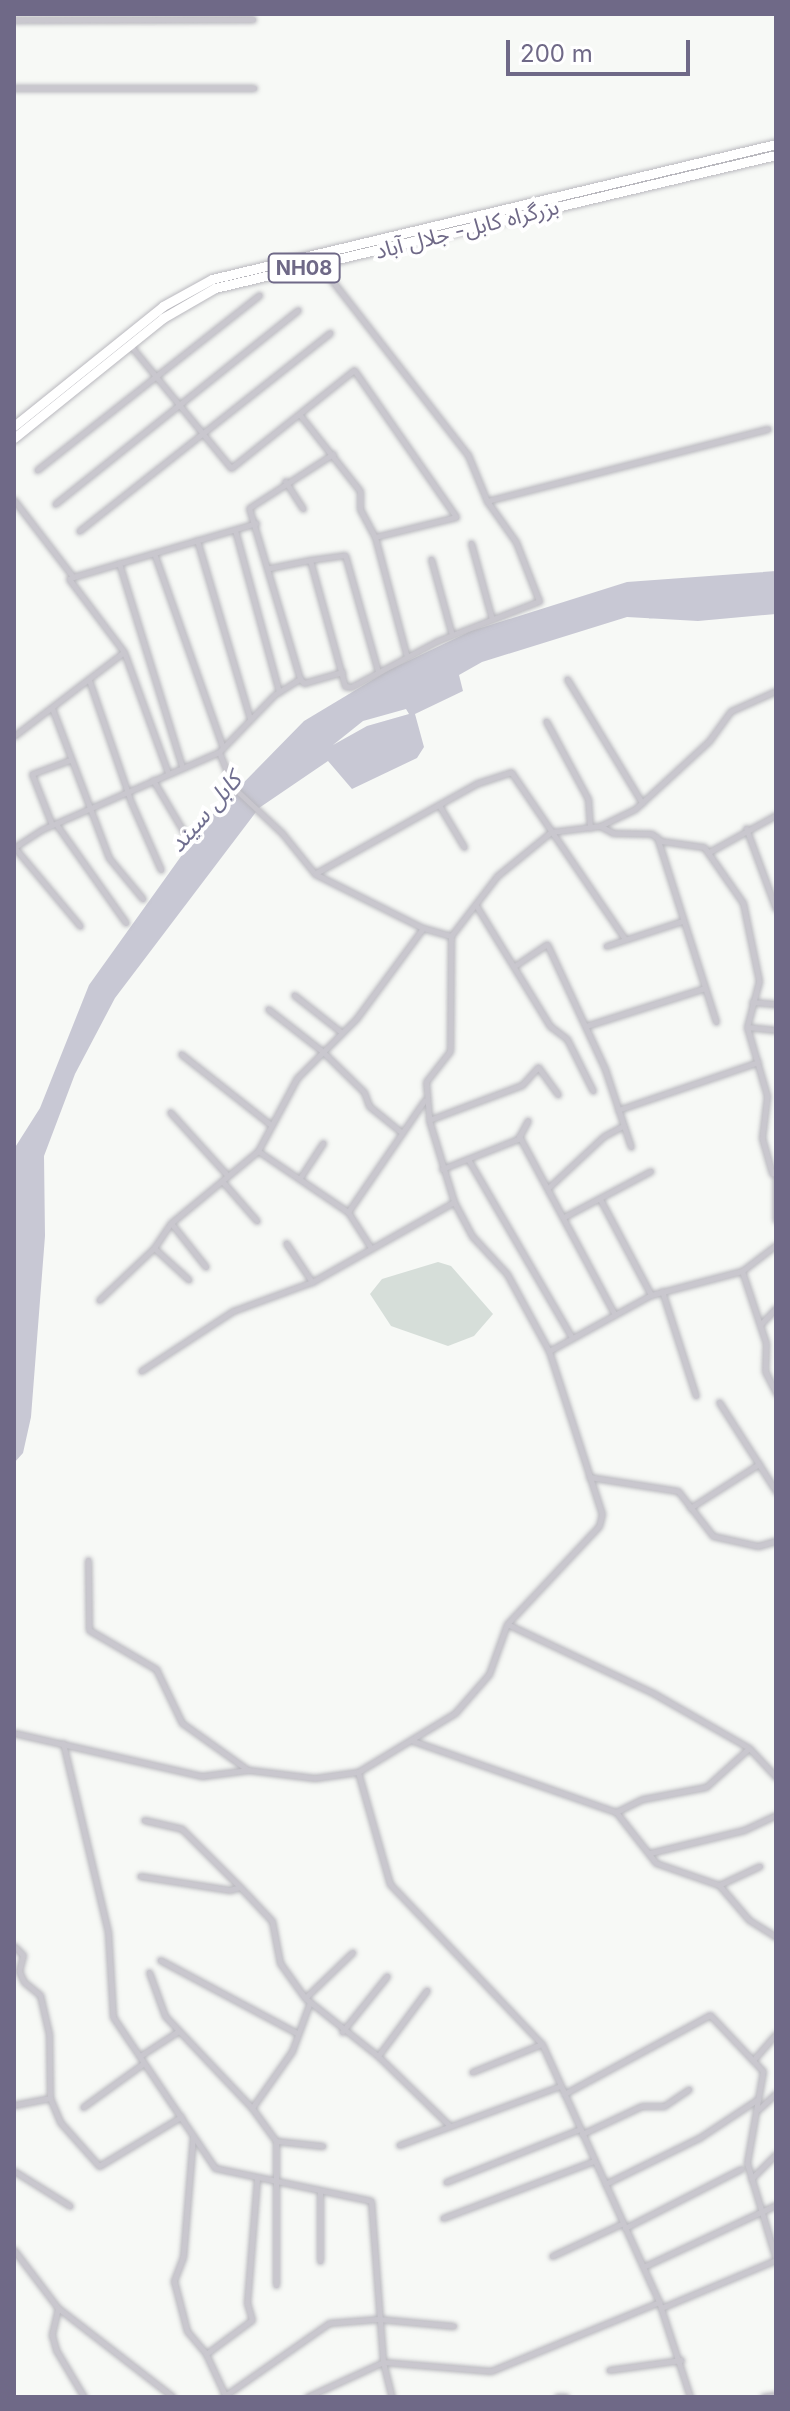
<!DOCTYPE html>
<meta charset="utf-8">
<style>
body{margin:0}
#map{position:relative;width:790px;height:2411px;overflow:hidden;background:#f7f9f6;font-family:Inter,"Noto Sans Arabic",sans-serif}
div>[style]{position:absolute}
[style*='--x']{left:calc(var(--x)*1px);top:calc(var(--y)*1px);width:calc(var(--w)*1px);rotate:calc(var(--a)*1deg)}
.green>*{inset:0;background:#d6ded9}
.water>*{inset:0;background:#c8c8d4}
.roads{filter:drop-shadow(0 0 2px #b9b8be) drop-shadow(0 0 2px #b9b8be)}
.minor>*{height:5px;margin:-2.5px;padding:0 2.5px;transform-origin:2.5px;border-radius:2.5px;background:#c9c7ce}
.trunk>*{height:9px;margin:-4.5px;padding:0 4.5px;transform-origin:4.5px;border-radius:4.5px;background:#fff}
span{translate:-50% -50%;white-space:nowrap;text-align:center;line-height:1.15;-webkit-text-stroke:8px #fff;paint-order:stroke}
.shield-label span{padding:2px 6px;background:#fff;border:2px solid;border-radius:6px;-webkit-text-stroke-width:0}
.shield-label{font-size:20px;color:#6f6987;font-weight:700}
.street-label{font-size:22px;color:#6f6987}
.water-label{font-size:24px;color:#706f90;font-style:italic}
.frame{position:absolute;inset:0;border:16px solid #6f6987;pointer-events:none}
.scale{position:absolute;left:506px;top:40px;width:184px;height:36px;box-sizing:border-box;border:4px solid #6f6987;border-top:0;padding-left:10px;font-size:24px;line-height:28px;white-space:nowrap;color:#6f6987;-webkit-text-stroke:6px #fff;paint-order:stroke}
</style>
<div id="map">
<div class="green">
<div style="clip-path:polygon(438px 1262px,451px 1266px,493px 1314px,474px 1336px,448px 1346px,391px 1326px,370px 1294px,382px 1279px)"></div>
</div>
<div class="water">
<div style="clip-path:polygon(evenodd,776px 571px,776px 614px,698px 621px,627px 617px,482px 662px,459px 675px,463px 691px,415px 714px,424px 747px,417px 758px,352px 789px,328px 761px,259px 808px,115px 998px,75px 1074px,44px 1156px,45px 1236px,31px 1417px,23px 1453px,14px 1463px,14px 1149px,40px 1108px,89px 985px,207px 820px,304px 721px,389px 670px,471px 631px,627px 582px,776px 571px,406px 709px,409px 714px,367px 726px,333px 745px,363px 721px,406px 709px)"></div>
</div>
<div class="roads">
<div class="minor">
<div style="--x:14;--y:20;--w:239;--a:-0.2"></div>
<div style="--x:14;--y:88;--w:240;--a:0"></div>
<div style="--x:320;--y:265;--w:241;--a:52.1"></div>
<div style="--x:468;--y:455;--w:50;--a:67.6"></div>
<div style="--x:130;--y:345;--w:159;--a:50.6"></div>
<div style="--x:231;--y:468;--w:157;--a:-38.5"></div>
<div style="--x:354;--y:370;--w:179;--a:55.2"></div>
<div style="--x:456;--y:517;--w:83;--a:166.1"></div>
<div style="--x:300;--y:415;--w:97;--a:51.7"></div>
<div style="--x:360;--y:491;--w:18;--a:90"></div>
<div style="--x:360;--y:509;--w:32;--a:62"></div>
<div style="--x:375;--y:537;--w:124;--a:75.1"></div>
<div style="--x:37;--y:470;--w:283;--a:-38.2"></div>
<div style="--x:285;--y:481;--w:33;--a:57"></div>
<div style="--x:14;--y:500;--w:97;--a:52.5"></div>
<div style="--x:73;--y:577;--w:191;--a:-16.4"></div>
<div style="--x:55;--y:504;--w:311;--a:-38.6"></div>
<div style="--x:235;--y:530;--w:168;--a:74.8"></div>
<div style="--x:79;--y:531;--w:320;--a:-38.3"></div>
<div style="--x:197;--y:540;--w:187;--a:73.5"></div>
<div style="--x:471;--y:543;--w:79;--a:74.6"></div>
<div style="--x:154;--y:553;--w:207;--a:70.5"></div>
<div style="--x:431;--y:559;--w:79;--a:74.6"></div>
<div style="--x:310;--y:560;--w:35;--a:-8"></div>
<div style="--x:345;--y:555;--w:122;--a:74.2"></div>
<div style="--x:119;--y:563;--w:214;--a:72.8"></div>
<div style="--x:270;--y:568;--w:41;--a:-11.3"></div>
<div style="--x:310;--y:560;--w:131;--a:74.5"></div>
<div style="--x:345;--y:686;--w:6;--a:9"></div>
<div style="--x:351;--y:687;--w:98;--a:-28.1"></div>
<div style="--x:437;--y:641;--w:110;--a:-21.4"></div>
<div style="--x:539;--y:601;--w:63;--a:-111.3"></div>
<div style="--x:516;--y:542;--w:50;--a:-125.3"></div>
<div style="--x:487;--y:501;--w:290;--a:-14.4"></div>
<div style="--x:124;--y:652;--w:129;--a:70"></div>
<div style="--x:300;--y:679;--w:6;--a:45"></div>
<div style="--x:304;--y:683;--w:40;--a:-16"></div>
<div style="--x:567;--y:679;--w:145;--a:58.8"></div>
<div style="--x:89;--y:680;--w:129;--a:71"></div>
<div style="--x:131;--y:802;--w:74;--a:66.2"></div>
<div style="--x:52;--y:708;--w:160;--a:69.2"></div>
<div style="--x:109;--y:858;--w:53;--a:50.3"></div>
<div style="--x:546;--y:721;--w:89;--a:61.7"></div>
<div style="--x:588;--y:799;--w:29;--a:86"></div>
<div style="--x:14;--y:736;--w:138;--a:-37.4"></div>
<div style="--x:124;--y:652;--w:91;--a:-127"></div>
<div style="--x:69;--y:579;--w:4;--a:-27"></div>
<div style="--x:219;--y:752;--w:38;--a:68"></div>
<div style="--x:233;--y:787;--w:67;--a:43.2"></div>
<div style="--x:282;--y:833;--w:53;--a:51.2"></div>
<div style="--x:315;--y:874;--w:121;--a:26.6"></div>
<div style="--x:423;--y:928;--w:29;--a:16"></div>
<div style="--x:451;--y:936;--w:76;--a:-52.5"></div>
<div style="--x:497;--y:876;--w:70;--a:-39.2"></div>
<div style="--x:551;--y:832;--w:49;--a:-7"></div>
<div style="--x:600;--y:826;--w:39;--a:-26"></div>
<div style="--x:635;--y:809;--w:100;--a:-42.6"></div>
<div style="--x:709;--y:741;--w:37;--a:-54"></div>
<div style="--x:731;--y:711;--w:49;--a:-24"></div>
<div style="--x:153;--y:780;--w:63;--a:59.3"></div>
<div style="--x:439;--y:805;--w:49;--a:59.2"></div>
<div style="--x:56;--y:824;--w:121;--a:54.7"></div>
<div style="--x:52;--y:825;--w:55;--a:-111.4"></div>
<div style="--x:32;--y:774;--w:40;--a:-20.2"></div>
<div style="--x:600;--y:826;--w:15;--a:28"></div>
<div style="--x:613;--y:833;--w:39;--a:1"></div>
<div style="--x:652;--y:834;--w:11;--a:38"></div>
<div style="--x:661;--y:841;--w:43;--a:7.9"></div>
<div style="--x:704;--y:847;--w:68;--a:55.1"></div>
<div style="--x:743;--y:903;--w:80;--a:78.4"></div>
<div style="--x:759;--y:981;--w:48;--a:104.6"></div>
<div style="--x:747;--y:1027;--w:72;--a:73.8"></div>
<div style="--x:767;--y:1096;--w:42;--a:96.8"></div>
<div style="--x:762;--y:1138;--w:37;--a:74"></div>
<div style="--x:746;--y:828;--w:86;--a:69.7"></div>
<div style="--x:657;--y:837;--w:194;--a:72.3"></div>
<div style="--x:14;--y:847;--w:103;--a:50.1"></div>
<div style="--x:15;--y:847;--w:33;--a:-33"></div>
<div style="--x:43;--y:829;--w:192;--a:-23.6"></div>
<div style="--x:219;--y:752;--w:79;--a:-46"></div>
<div style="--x:274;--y:695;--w:31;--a:-32"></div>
<div style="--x:300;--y:679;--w:178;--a:-106.6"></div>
<div style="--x:249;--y:508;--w:100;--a:-32.7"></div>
<div style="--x:709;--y:852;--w:77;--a:-28.9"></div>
<div style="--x:316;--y:873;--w:185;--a:-29.1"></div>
<div style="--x:478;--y:783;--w:35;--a:-18"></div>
<div style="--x:511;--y:772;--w:202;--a:55.7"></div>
<div style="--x:477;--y:907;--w:140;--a:58.5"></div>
<div style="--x:550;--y:1026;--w:21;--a:37"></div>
<div style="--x:567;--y:1039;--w:58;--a:63.4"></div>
<div style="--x:451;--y:936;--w:115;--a:90.5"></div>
<div style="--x:450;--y:1051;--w:39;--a:128"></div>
<div style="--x:426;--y:1082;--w:38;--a:85"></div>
<div style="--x:429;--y:1120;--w:86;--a:73"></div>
<div style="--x:454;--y:1202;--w:40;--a:62"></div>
<div style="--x:473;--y:1237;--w:50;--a:47.4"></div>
<div style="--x:507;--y:1274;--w:88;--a:61.4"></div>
<div style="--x:549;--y:1351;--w:171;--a:72"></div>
<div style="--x:602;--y:1514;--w:12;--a:104"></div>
<div style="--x:599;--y:1526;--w:134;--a:133.2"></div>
<div style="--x:606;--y:946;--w:80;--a:-18.2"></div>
<div style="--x:516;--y:965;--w:37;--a:-34"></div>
<div style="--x:547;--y:944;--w:138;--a:65.1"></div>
<div style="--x:605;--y:1069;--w:82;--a:71.6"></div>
<div style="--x:294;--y:995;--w:60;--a:38.2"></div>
<div style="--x:752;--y:1002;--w:24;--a:5"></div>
<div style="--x:268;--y:1009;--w:68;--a:37.9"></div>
<div style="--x:322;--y:1051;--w:59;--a:44.3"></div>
<div style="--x:364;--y:1092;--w:15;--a:70"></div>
<div style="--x:369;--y:1106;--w:41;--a:39.1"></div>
<div style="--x:586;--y:1026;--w:125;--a:-17.7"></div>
<div style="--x:747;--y:1027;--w:29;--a:6"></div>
<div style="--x:181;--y:1054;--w:115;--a:38.3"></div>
<div style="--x:618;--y:1110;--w:148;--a:-18.9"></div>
<div style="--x:170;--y:1112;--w:86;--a:47.8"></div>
<div style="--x:429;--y:1120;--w:99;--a:-20.6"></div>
<div style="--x:522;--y:1085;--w:24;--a:-48"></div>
<div style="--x:538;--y:1067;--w:34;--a:54"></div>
<div style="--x:519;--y:1136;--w:201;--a:61.8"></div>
<div style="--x:258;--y:1151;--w:109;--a:34.1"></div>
<div style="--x:348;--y:1212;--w:43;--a:57.4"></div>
<div style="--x:468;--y:1159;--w:207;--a:59.8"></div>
<div style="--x:442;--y:1169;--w:82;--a:-21.5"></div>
<div style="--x:518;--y:1139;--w:21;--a:-62"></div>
<div style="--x:776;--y:1171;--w:49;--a:90"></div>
<div style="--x:300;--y:1178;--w:42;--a:-56.7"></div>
<div style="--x:222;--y:1181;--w:53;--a:48.8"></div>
<div style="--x:548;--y:1188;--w:76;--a:-42.9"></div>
<div style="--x:604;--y:1136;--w:21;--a:-28"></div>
<div style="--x:600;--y:1199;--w:109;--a:62"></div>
<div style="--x:348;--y:1212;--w:135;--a:-55.6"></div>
<div style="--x:564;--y:1217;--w:98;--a:-27.9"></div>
<div style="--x:171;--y:1223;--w:56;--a:51.5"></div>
<div style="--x:286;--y:1243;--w:47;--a:56.3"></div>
<div style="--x:154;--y:1248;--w:47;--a:42.4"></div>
<div style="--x:742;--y:1271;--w:76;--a:71.6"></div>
<div style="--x:766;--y:1343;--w:28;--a:92"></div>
<div style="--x:765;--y:1371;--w:25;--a:63"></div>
<div style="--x:662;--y:1291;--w:110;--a:72.1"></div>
<div style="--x:99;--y:1300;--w:76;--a:-43.4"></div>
<div style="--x:154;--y:1248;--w:30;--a:-56"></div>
<div style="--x:171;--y:1223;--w:113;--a:-39.6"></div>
<div style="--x:258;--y:1151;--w:83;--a:-61.9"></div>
<div style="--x:297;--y:1078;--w:83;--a:-45"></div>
<div style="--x:356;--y:1019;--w:113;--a:-53.6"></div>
<div style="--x:760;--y:1325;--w:23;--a:-47"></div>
<div style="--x:549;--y:1351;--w:116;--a:-28.8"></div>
<div style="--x:651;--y:1295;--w:94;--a:-14.8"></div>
<div style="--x:742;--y:1271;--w:43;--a:-37.4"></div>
<div style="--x:141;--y:1371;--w:110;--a:-33.1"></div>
<div style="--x:233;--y:1311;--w:84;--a:-20.2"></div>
<div style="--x:312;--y:1282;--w:163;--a:-29.4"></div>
<div style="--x:719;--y:1402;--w:106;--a:57.4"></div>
<div style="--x:589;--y:1477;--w:90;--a:8.9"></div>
<div style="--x:678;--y:1491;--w:57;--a:52.1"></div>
<div style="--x:713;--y:1536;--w:46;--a:12.5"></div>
<div style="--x:758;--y:1546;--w:19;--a:-16"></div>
<div style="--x:690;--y:1508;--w:82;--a:-32.5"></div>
<div style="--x:88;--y:1560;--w:70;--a:89.2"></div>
<div style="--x:89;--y:1630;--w:78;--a:30.2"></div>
<div style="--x:156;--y:1669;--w:60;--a:64.3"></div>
<div style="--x:182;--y:1723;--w:81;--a:35.5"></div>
<div style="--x:14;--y:1733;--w:193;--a:12.9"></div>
<div style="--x:202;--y:1776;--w:47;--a:-7.3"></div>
<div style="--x:249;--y:1770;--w:66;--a:6.9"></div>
<div style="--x:315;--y:1778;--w:43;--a:-7.9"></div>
<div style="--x:358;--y:1772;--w:114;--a:-31.3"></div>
<div style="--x:455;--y:1713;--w:52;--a:-48.9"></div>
<div style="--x:489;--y:1674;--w:53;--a:-70.2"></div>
<div style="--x:507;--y:1624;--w:161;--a:25.3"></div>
<div style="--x:653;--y:1693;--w:111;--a:29.8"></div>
<div style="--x:749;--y:1748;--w:40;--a:47"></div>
<div style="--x:413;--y:1741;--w:215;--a:19.3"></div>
<div style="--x:616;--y:1812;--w:65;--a:51.9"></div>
<div style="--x:656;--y:1863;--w:67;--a:19.2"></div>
<div style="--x:719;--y:1885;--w:46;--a:49.4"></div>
<div style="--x:749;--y:1920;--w:32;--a:32"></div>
<div style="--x:63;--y:1743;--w:194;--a:76.6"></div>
<div style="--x:108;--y:1932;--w:85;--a:86.6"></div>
<div style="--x:113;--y:2017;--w:182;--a:56"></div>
<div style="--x:215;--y:2168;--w:159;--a:11.9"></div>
<div style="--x:371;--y:2201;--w:161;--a:85.7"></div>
<div style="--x:383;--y:2362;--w:36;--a:76"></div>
<div style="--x:358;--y:1772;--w:116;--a:74.1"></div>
<div style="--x:390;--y:1884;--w:221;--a:46.5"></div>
<div style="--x:542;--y:2044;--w:283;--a:65.6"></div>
<div style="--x:659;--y:2302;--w:100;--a:71.9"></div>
<div style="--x:616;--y:1812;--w:30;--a:-26"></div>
<div style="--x:643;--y:1799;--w:64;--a:-10.8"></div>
<div style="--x:706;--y:1787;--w:58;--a:-42.2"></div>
<div style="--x:144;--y:1820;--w:39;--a:13"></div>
<div style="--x:182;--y:1829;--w:82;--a:45"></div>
<div style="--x:240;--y:1887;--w:47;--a:46.7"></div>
<div style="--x:272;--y:1921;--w:43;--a:79.2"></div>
<div style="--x:280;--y:1963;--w:43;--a:54.5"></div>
<div style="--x:305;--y:1998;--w:93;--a:38.5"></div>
<div style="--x:378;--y:2056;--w:100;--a:44.2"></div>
<div style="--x:650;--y:1853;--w:97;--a:-13.7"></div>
<div style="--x:744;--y:1830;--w:35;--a:-25"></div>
<div style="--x:140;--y:1876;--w:91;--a:8.8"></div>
<div style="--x:230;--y:1890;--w:10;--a:-17"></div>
<div style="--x:719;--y:1885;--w:45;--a:-24.9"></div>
<div style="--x:14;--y:1946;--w:13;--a:45"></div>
<div style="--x:23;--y:1955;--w:16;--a:104"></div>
<div style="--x:19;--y:1971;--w:12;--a:66"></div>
<div style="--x:24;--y:1982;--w:21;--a:39"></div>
<div style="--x:40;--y:1995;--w:40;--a:77"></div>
<div style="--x:49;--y:2034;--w:64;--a:89.1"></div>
<div style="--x:50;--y:2098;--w:26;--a:67"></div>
<div style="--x:60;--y:2122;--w:59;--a:48.4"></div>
<div style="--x:99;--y:2166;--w:96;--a:-30.9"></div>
<div style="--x:160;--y:1960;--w:155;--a:28.1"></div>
<div style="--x:149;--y:1972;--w:47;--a:70"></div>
<div style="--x:165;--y:2016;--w:127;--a:46.6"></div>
<div style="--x:252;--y:2108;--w:41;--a:54"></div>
<div style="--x:276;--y:2141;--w:144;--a:90"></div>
<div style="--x:305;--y:1998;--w:66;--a:-43.8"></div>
<div style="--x:342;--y:2032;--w:72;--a:-51.2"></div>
<div style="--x:140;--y:2056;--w:44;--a:-33"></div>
<div style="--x:378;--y:2056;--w:82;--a:-53.4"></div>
<div style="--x:755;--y:2058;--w:32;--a:-49"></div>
<div style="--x:472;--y:2072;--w:75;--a:-21.8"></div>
<div style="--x:564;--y:2094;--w:166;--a:-28.4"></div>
<div style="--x:710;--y:2015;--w:77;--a:46.6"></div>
<div style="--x:763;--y:2071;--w:93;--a:99.9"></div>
<div style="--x:747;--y:2163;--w:100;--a:73.2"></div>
<div style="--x:14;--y:2105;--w:37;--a:-11"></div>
<div style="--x:83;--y:2107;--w:75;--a:-35.8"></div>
<div style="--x:252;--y:2108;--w:70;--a:-54.9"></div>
<div style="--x:292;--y:2051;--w:52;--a:-69.8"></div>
<div style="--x:759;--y:2109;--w:23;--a:-43"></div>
<div style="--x:582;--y:2134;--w:66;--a:-25"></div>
<div style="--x:642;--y:2106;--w:22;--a:0"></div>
<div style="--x:664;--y:2106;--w:30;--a:-34"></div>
<div style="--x:193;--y:2136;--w:121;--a:94.7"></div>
<div style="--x:183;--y:2257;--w:26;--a:111"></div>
<div style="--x:174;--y:2281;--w:52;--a:75.4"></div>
<div style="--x:187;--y:2331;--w:30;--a:50"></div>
<div style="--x:206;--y:2354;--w:45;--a:65.1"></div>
<div style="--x:276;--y:2141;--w:47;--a:6.1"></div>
<div style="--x:399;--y:2145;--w:171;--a:-20.1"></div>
<div style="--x:14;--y:2171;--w:66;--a:32"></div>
<div style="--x:751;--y:2179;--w:35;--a:-45"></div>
<div style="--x:446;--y:2182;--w:144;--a:-21.6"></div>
<div style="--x:605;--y:2184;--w:105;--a:-26.1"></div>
<div style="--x:699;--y:2138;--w:71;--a:-33.5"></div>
<div style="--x:320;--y:2191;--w:70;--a:90"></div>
<div style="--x:443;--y:2218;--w:161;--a:-20.7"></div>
<div style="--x:625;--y:2228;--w:130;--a:-27"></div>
<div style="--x:14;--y:2250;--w:73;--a:52.8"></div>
<div style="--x:58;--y:2308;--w:145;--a:37.7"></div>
<div style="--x:552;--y:2256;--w:78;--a:-24.9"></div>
<div style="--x:643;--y:2267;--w:147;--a:-25"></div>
<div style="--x:58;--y:2308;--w:28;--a:103"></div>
<div style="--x:52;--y:2335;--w:16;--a:75"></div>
<div style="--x:56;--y:2350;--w:55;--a:59.2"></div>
<div style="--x:661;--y:2308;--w:125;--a:-22.7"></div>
<div style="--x:206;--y:2354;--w:57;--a:-36.5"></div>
<div style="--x:252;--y:2320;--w:18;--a:-106"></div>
<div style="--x:247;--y:2303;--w:125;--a:-85.4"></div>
<div style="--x:609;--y:2370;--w:73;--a:-7.9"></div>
<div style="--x:223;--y:2397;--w:129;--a:-34.9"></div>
<div style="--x:329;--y:2323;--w:49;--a:-4.7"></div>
<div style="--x:378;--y:2319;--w:76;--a:5.3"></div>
<div style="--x:307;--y:2397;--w:84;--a:-24.7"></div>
<div style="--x:383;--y:2362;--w:108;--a:4.8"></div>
<div style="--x:491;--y:2371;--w:182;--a:-22.3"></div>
<div style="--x:557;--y:2397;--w:9;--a:0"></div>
<div style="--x:763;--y:2397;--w:13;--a:-9"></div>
</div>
<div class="trunk">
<div style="--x:14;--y:426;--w:191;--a:-38.8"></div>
<div style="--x:163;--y:306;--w:56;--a:-28.9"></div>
<div style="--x:212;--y:279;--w:580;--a:-13.46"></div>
<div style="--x:14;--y:438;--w:191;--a:-38.8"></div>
<div style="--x:163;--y:318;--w:60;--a:-30"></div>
<div style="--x:215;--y:288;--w:577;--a:-13.34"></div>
</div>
</div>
<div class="shield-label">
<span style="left:304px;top:268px">NH08</span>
</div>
<div class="street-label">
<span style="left:467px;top:229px;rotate:-14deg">بزرگراه کابل- جلال آباد</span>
</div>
<div class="water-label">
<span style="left:205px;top:812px;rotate:-49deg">کابل سيند</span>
</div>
<div class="frame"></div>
<div class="scale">200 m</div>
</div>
